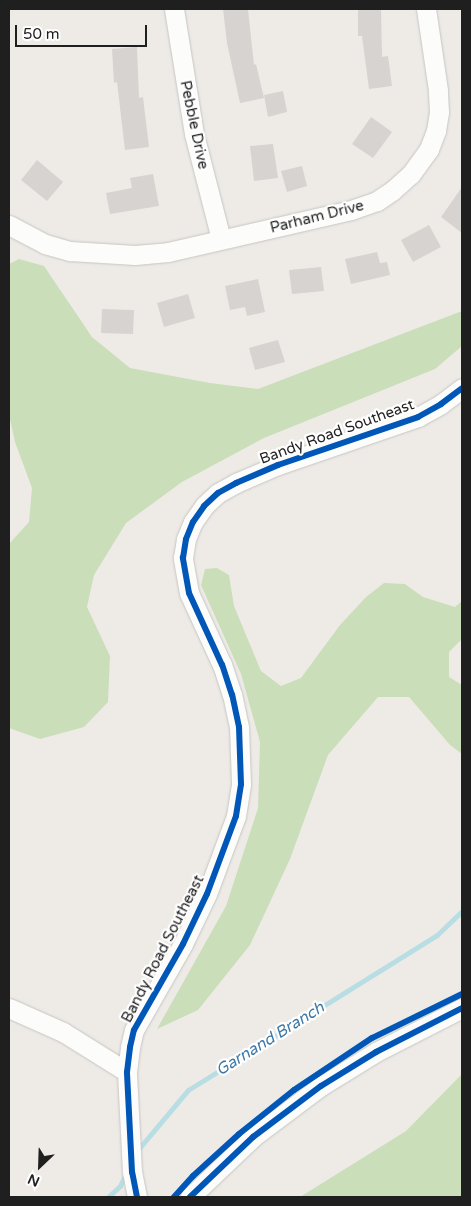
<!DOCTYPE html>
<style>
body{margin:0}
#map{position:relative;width:471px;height:1206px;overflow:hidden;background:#eeebe7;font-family:"Varela Round",sans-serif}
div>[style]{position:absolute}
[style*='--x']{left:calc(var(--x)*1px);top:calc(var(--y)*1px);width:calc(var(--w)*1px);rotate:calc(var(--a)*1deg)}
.forest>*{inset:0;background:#cadeba}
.stream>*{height:5px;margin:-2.5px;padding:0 2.5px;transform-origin:2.5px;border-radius:2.5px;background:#b8dee4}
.building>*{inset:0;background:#d6d3d0}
.roads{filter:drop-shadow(0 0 1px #c6c5c3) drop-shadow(0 0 1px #c6c5c3)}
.minor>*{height:19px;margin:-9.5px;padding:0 9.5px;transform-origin:9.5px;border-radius:9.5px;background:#fcfcfb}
.cycleway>*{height:6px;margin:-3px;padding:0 3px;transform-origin:3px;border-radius:3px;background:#0057b8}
span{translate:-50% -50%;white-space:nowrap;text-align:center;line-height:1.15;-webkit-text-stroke:4.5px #fff;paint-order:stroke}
.street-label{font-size:15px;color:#1f1f1f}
.water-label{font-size:16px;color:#3d78a7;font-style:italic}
.frame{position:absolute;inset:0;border:10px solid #1f1f1f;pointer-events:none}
.north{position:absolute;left:15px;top:1141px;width:50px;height:50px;-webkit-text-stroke:4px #fff;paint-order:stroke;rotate:204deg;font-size:14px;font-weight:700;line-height:20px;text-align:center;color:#1f1f1f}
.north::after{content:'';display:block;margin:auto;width:18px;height:22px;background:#1f1f1f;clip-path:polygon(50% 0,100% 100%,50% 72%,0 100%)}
.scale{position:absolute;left:15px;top:25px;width:132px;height:22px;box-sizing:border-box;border:2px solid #1f1f1f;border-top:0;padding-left:6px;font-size:15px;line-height:18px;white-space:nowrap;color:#1f1f1f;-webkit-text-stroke:4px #fff;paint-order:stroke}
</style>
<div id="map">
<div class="forest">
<div style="clip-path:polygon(19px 259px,44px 266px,92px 337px,130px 368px,210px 383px,258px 389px,462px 311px,462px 346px,435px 369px,264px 438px,182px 482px,126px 523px,94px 575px,87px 607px,110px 656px,108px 702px,84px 727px,40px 739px,9px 728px,9px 544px,29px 522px,32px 488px,15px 442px,9px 415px,9px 264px)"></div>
<div style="clip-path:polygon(217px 568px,229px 575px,234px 606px,261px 671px,281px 686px,301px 678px,340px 625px,366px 597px,384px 583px,405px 584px,423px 597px,455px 607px,462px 601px,462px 639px,449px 652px,449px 677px,462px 685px,462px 754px,450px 745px,409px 697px,378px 697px,328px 755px,290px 859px,250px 945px,198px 1010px,157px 1029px,226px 906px,258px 808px,260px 742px,241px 674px,201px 585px,205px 569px)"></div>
<div style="clip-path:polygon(462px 1074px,462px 1197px,300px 1197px,406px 1131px)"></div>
</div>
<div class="stream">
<div style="--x:136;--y:1152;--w:81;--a:-50"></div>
<div style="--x:188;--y:1090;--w:293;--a:-31.9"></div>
<div style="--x:437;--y:935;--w:35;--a:-44"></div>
<div style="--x:108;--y:1197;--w:16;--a:-43"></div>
<div style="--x:120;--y:1186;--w:14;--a:-65"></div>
</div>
<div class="building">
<div style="clip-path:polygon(223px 9px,248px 9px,254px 65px,256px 64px,264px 98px,240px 103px,227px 43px)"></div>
<div style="clip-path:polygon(358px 9px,381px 9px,382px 57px,388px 56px,392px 86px,369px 89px,362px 36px,358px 36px)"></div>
<div style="clip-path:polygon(137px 47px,139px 98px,143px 97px,149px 147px,125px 150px,117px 82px,114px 83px,112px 49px)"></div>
<div style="clip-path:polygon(283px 91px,287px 112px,268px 117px,264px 95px)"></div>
<div style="clip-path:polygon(371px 117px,392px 132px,373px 158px,352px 144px)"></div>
<div style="clip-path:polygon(273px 144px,278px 178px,254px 181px,250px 146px)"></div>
<div style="clip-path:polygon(37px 160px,63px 182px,47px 201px,21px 180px)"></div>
<div style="clip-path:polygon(302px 166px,307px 186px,287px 192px,281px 171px)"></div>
<div style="clip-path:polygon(153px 174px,159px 206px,110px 214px,106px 193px,132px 188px,130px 178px)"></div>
<div style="clip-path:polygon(462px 187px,462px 233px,441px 217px)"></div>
<div style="clip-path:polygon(429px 225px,441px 247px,413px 262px,401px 240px)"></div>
<div style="clip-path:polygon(377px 252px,380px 263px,387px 262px,390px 275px,351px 284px,345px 259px)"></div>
<div style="clip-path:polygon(321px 267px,324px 291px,292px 294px,289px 270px)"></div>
<div style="clip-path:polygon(258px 279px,265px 312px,247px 316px,245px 307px,230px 310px,225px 286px)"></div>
<div style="clip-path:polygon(188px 294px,195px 318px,164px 327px,157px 303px)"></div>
<div style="clip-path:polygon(102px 309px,134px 310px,133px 334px,101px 333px)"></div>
<div style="clip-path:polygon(278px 340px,285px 362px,255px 370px,249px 348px)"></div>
</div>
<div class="roads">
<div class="minor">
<div style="--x:174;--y:9;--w:127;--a:80.9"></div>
<div style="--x:194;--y:134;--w:108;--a:75.6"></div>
<div style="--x:9;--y:225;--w:41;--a:27.8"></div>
<div style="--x:45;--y:244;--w:26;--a:16"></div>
<div style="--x:70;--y:251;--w:65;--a:3.5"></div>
<div style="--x:135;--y:255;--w:33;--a:-5"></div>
<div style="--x:168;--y:252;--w:188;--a:-12.9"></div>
<div style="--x:351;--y:210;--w:28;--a:-19"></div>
<div style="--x:377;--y:201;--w:18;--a:-34"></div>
<div style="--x:392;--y:191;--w:25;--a:-42"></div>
<div style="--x:411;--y:174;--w:31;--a:-54"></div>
<div style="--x:429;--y:149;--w:19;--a:-69"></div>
<div style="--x:436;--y:131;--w:19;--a:-81"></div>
<div style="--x:439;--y:112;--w:22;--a:-93"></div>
<div style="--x:438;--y:90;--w:82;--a:-98.4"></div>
<div style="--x:9;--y:1008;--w:59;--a:24"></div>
<div style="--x:63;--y:1032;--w:75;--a:32"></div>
<div style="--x:137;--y:1197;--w:25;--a:-101"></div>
<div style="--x:132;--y:1172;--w:100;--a:-92.9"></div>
<div style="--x:127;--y:1072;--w:25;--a:-83"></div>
<div style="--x:130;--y:1047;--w:17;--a:-77"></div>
<div style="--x:134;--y:1030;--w:99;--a:-60.3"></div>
<div style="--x:183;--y:944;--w:55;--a:-64.4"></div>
<div style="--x:207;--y:894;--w:83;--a:-69.6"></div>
<div style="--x:236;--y:816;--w:32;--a:-81"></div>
<div style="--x:241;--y:784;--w:57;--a:-92"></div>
<div style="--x:239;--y:727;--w:33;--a:-102"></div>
<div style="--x:232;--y:695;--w:32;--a:-108"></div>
<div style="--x:222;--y:665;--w:79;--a:-114.6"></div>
<div style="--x:189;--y:593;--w:36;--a:-100"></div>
<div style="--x:183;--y:558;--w:19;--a:-81"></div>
<div style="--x:186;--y:539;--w:18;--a:-68"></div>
<div style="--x:193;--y:522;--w:19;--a:-55"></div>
<div style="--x:204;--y:506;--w:19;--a:-43"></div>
<div style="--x:218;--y:493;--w:21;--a:-29"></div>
<div style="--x:236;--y:483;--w:46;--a:-23.2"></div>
<div style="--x:278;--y:465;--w:148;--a:-18.9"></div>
<div style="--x:418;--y:417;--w:26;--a:-29"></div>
<div style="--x:441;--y:404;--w:26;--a:-37"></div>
<div style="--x:190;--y:1197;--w:87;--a:-43.6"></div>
<div style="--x:253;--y:1137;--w:85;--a:-36.9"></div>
<div style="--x:321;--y:1086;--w:65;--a:-31.7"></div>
<div style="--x:376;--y:1052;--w:97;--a:-27.1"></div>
</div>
</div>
<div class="cycleway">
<div style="--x:137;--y:1197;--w:25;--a:-101"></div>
<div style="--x:132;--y:1172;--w:100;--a:-92.9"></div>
<div style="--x:127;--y:1072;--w:25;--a:-83"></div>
<div style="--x:130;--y:1047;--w:17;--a:-77"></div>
<div style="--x:134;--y:1030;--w:99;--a:-60.3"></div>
<div style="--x:183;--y:944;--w:55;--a:-64.4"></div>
<div style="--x:207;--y:894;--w:83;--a:-69.6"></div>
<div style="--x:236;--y:816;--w:32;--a:-81"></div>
<div style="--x:241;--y:784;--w:57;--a:-92"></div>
<div style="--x:239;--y:727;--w:33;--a:-102"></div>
<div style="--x:232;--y:695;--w:32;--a:-108"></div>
<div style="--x:222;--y:665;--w:79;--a:-114.6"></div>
<div style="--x:189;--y:593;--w:36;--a:-100"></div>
<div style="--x:183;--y:558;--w:19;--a:-81"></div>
<div style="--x:186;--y:539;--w:18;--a:-68"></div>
<div style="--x:193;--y:522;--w:19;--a:-55"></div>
<div style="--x:204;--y:506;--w:19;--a:-43"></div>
<div style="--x:218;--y:493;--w:21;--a:-29"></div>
<div style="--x:236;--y:483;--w:46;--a:-23.2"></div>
<div style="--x:278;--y:465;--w:148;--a:-18.9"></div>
<div style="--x:418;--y:417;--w:26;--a:-29"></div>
<div style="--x:441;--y:404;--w:26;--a:-37"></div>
<div style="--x:174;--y:1197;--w:28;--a:-48"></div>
<div style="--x:193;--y:1176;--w:62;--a:-42.4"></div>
<div style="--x:239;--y:1134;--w:70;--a:-38.7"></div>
<div style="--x:294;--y:1090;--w:94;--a:-33.7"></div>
<div style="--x:372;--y:1038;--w:100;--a:-26.1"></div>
<div style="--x:190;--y:1197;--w:87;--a:-43.6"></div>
<div style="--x:253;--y:1137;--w:85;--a:-36.9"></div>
<div style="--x:321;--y:1086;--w:65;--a:-31.7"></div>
<div style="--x:376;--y:1052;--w:97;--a:-27.1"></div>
</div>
<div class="street-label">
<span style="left:194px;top:125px;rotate:78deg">Pebble Drive</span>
<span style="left:317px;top:217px;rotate:-14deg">Parham Drive</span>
<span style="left:337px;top:432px;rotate:-20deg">Bandy Road Southeast</span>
<span style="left:163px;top:949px;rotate:-63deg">Bandy Road Southeast</span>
</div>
<div class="water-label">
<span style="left:270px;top:1039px;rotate:-32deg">Garnand Branch</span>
</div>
<div class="frame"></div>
<div class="north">N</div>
<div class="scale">50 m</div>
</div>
